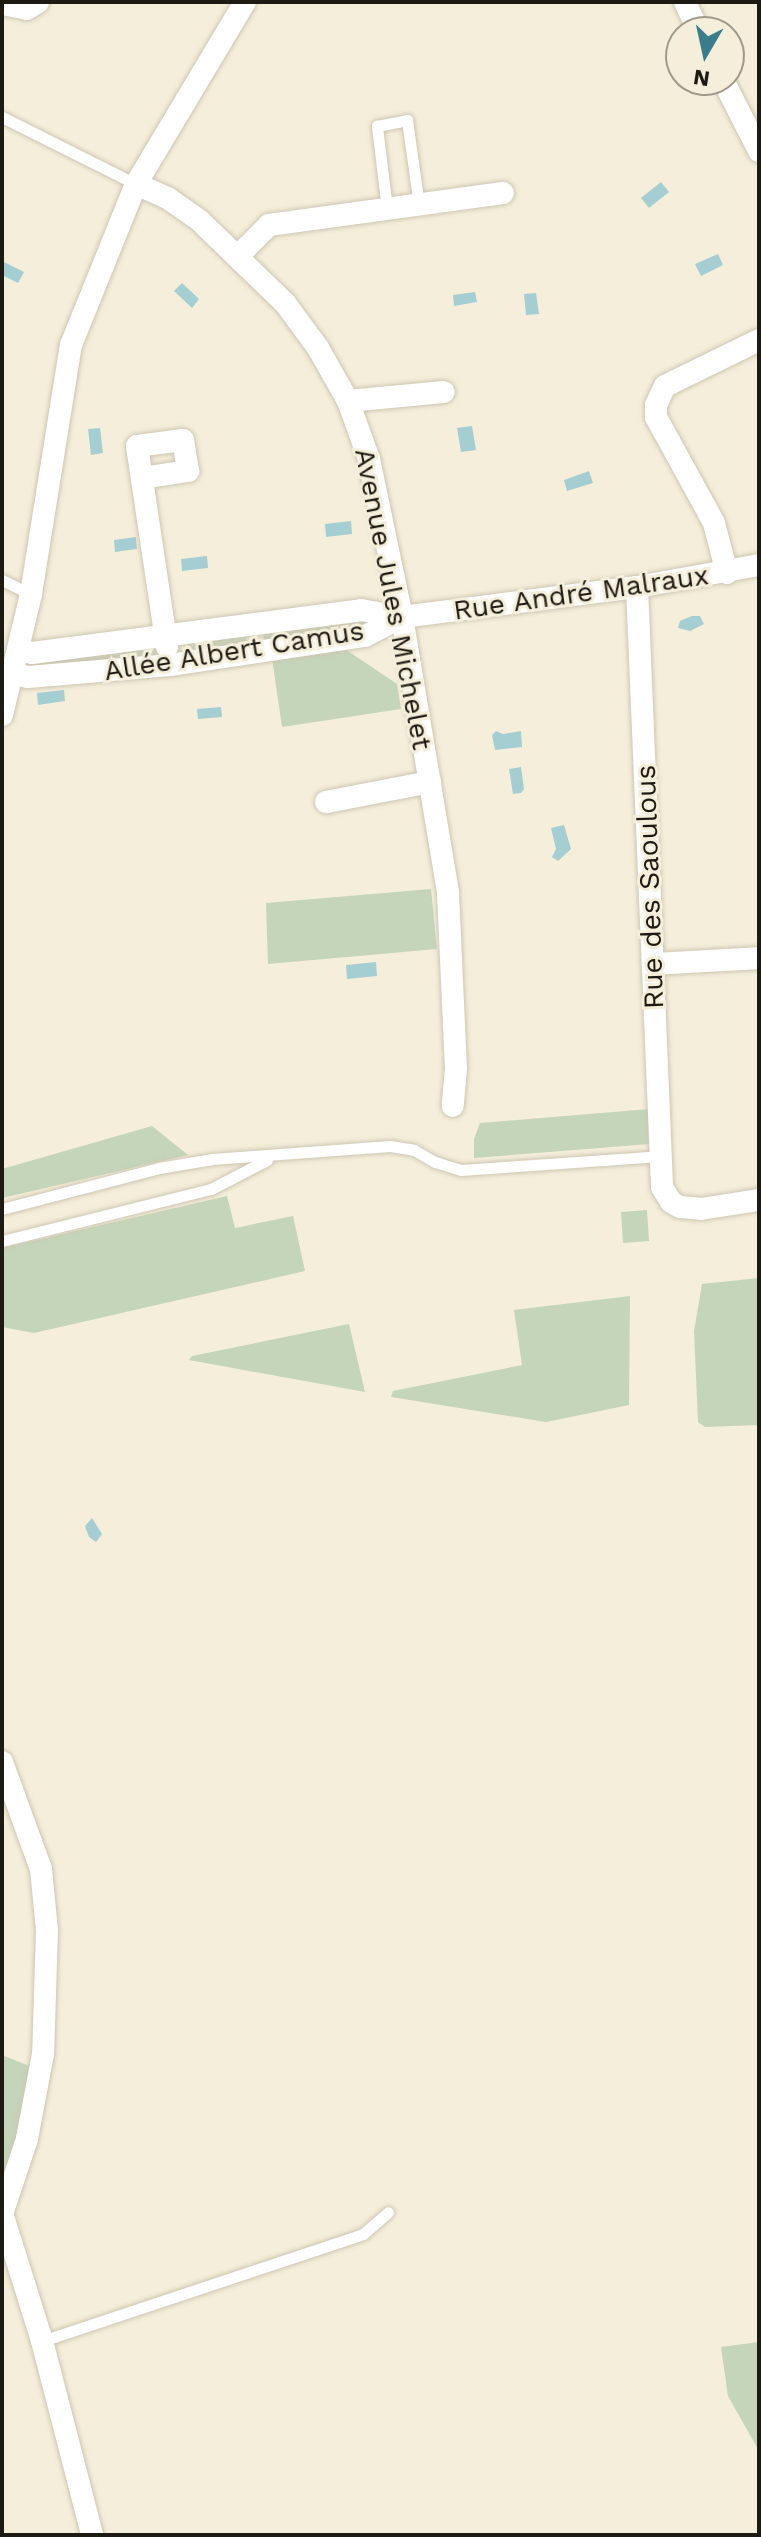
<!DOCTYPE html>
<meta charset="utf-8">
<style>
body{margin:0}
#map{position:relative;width:761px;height:2537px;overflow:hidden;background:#f5eeda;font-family:"Work Sans",sans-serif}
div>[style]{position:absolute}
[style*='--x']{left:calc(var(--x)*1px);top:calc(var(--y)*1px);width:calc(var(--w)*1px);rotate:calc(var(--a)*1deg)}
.green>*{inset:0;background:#c5d5ba}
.water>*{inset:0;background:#a5ced2}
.roads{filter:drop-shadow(0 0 2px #cdc6b3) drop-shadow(0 0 2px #cdc6b3)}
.service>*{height:11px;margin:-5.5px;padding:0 5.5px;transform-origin:5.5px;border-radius:5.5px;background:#fff}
.minor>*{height:22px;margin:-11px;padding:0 11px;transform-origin:11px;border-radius:11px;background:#fff}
span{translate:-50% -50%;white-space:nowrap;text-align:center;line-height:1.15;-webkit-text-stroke:6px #f5eeda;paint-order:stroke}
.street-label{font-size:28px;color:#1d1a13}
.frame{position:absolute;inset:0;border:4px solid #1d1a13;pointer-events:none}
.north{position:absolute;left:665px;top:16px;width:80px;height:80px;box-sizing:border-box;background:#f5eeda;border:2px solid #9f998a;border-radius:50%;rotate:189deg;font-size:22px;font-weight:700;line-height:32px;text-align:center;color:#1d1a13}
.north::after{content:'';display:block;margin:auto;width:28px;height:36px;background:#397d8b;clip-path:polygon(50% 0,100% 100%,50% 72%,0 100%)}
</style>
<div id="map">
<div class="green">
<div style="clip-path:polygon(356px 615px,367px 622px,366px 627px,264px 640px,263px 631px)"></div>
<div style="clip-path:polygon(247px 633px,246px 644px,184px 650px,183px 641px)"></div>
<div style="clip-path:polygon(156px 645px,157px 652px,152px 658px,31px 668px,29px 665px,30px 661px)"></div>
<div style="clip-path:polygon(345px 649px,397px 684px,401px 709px,282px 727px,272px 658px)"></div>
<div style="clip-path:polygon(431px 889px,437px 949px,268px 964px,266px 903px)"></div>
<div style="clip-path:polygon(649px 1109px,650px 1144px,474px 1158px,474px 1139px,480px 1123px)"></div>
<div style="clip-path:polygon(152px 1126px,188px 1155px,2px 1198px,2px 1169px)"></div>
<div style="clip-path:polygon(227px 1196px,235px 1228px,293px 1216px,305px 1271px,34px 1333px,2px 1327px,2px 1248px)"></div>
<div style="clip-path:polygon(647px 1210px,649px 1241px,623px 1243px,621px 1212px)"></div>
<div style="clip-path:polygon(759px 1278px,759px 1425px,705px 1427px,698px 1422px,694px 1331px,702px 1284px)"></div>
<div style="clip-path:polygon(630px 1296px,629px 1405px,546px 1422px,391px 1397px,393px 1391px,522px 1365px,514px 1310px)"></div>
<div style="clip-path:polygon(349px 1324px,365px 1392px,189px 1360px,192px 1356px)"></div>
<div style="clip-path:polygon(2px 2055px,32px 2067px,16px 2138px,2px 2180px)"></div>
<div style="clip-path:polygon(759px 2342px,759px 2451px,728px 2396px,721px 2347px)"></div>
</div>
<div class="water">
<div style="clip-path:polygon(661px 182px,669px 192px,649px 208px,641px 198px)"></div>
<div style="clip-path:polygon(718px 254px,723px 265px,701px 276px,695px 264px)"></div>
<div style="clip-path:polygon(2px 261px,24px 272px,18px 283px,2px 275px)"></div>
<div style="clip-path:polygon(182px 283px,199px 299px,192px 308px,174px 291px)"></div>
<div style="clip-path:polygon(475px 292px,477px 302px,454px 306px,453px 295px)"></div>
<div style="clip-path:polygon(536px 293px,539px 314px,526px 315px,524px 294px)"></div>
<div style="clip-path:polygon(472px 426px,476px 450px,461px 452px,457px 428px)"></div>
<div style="clip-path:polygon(100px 428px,103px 453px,91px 455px,88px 429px)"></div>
<div style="clip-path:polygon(589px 471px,593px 483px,567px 491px,564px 480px)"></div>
<div style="clip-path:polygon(351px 521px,352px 534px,326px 537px,325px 524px)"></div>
<div style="clip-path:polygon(136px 537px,137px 549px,115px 552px,114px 540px)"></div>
<div style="clip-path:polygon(207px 556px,208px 568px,182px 571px,181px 559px)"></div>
<div style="clip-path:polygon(692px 616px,700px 616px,704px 624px,690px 631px,678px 628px,680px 621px)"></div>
<div style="clip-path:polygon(64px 690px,65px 701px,38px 705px,37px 693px)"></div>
<div style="clip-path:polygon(221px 707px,222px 717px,198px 719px,197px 709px)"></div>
<div style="clip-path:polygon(496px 731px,503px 734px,521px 731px,522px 747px,495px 750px,492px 735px)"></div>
<div style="clip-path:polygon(521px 767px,524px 789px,521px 793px,513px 794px,509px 769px)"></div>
<div style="clip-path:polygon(564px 825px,571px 849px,558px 861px,552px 857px,556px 849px,551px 828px)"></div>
<div style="clip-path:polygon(376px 962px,377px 976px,347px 979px,346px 965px)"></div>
<div style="clip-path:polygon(92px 1518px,102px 1534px,96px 1542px,89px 1537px,85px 1526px)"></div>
</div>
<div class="roads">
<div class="service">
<div style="--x:2;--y:117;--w:150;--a:26.6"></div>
<div style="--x:387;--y:209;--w:84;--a:-96.9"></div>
<div style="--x:377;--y:126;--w:31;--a:-11"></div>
<div style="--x:407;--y:120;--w:86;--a:82"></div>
<div style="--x:2;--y:580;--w:32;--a:26"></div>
<div style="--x:2;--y:1209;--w:162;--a:-14.6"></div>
<div style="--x:159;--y:1168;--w:54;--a:-9.6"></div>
<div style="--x:212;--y:1159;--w:178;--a:-4.2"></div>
<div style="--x:390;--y:1146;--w:24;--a:9"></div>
<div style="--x:414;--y:1150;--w:24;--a:30"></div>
<div style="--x:435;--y:1162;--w:27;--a:17"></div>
<div style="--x:461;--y:1170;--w:199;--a:-4"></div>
<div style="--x:2;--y:1241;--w:215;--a:-14"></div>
<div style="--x:211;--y:1189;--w:63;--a:-27.4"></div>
<div style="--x:42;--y:2341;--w:338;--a:-18.4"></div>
<div style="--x:363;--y:2234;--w:33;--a:-41"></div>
</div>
<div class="minor">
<div style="--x:685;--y:2;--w:33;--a:65"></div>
<div style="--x:2;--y:4;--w:25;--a:11"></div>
<div style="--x:27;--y:9;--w:13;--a:-32"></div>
<div style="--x:723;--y:80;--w:80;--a:63.1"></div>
<div style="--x:136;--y:184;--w:36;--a:24"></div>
<div style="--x:169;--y:199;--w:38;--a:35"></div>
<div style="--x:200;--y:221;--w:118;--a:44"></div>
<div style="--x:285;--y:303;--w:56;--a:53.7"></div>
<div style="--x:318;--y:348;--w:61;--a:60.5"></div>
<div style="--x:348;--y:401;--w:62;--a:70.1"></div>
<div style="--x:369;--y:459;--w:161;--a:78.2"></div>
<div style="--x:402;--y:617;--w:280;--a:80.5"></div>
<div style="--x:448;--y:893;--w:175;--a:87.4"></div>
<div style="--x:456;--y:1068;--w:38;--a:95"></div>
<div style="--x:239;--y:255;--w:42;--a:-45"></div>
<div style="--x:269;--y:225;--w:236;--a:-7.8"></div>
<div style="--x:348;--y:401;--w:96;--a:-5.4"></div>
<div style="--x:142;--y:478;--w:47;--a:-8.7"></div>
<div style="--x:188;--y:471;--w:31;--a:-99"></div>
<div style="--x:183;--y:440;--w:46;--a:172.6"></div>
<div style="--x:137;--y:446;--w:203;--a:81.5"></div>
<div style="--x:727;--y:573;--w:52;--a:-104.6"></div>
<div style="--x:714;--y:523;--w:121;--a:-118.7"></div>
<div style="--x:656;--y:417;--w:12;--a:-90"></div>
<div style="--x:656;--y:405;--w:21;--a:-65"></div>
<div style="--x:665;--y:386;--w:105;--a:-26.1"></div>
<div style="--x:637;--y:587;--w:601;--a:87.61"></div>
<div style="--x:662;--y:1187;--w:17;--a:59"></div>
<div style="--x:671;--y:1202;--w:10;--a:29"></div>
<div style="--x:680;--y:1207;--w:21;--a:5"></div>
<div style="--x:701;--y:1209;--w:59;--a:-8.8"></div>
<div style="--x:20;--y:650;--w:12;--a:14"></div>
<div style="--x:32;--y:653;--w:332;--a:-7.4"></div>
<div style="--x:361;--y:610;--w:42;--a:9.7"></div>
<div style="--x:402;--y:617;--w:237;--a:-7.3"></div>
<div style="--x:637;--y:587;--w:124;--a:-10.2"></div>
<div style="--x:15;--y:674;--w:13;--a:13"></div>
<div style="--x:28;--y:677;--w:143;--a:-4.8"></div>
<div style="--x:170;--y:665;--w:197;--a:-8.5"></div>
<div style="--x:365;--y:636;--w:42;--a:-27.2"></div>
<div style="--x:2;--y:715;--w:124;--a:-76.5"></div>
<div style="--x:31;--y:594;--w:252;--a:-80.9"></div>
<div style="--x:71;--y:345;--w:174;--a:-68"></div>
<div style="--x:136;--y:184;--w:212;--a:-59.1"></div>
<div style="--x:326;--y:802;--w:106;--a:-10.9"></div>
<div style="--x:653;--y:964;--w:106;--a:-3.2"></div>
<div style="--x:2;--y:1762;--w:114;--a:70"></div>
<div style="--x:41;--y:1869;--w:61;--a:84.4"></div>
<div style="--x:47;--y:1930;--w:124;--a:91.8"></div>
<div style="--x:43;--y:2054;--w:86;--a:100.7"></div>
<div style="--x:27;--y:2139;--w:79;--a:108.4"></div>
<div style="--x:2;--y:2213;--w:134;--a:72.6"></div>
<div style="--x:42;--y:2341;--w:200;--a:75.5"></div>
</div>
</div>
<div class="street-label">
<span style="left:581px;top:593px;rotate:-8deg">Rue André Malraux</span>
<span style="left:393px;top:599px;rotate:79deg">Avenue Jules Michelet</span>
<span style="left:234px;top:651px;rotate:-9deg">Allée Albert Camus</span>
<span style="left:650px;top:887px;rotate:-92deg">Rue des Saoulous</span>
</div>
<div class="frame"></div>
<div class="north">N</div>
</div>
